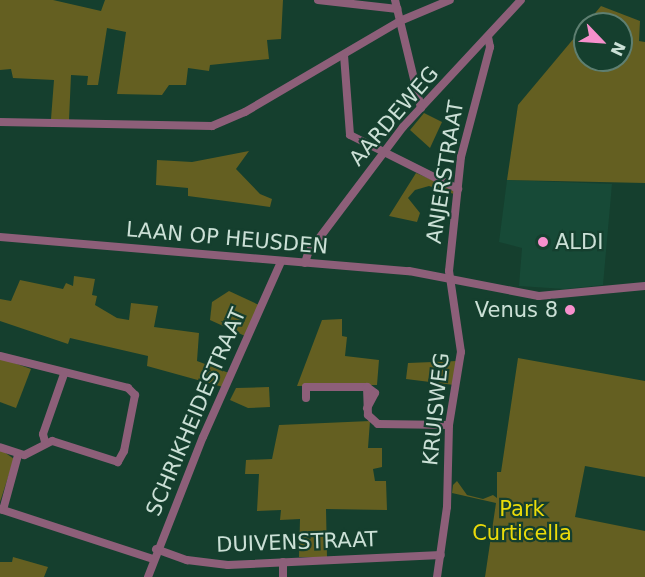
<!DOCTYPE html>
<style>
body{margin:0}
#map{position:relative;width:645px;height:577px;overflow:hidden;background:#153f2e;font-family:"DejaVu Sans",sans-serif}
div>[style]{position:absolute}
[style*='--x']{left:calc(var(--x)*1px);top:calc(var(--y)*1px);width:calc(var(--w)*1px);rotate:calc(var(--a)*1deg)}
.built>*{inset:0;background:#174a37}
.green>*{inset:0;background:#645f21}
.minor>*{height:8px;margin:-4px;padding:0 4px;transform-origin:4px;border-radius:4px;background:#8d5f79}
.dots>*{width:16px;height:16px;translate:-50% -50%;box-sizing:border-box;border:3px solid #153f2e;border-radius:50%}
span{translate:-50% -50%;white-space:nowrap;text-align:center;line-height:1.15;-webkit-text-stroke:4.5px #153f2e;paint-order:stroke}
.street-label{font-size:21px;color:#cbe0d6}
.poi-label{font-size:21px;color:#cbe0d6}
.left{translate:0 -50%;text-align:left}
.right{translate:-100% -50%;text-align:right}
.park-label{font-size:21px;color:#eadb0a}
.north{position:absolute;left:573px;top:12px;width:60px;height:60px;box-sizing:border-box;background:#153f2e;border:2px solid #5e7f71;border-radius:50%;rotate:115deg;font-size:16px;font-weight:700;line-height:24px;text-align:center;color:#cbe0d6}
.north::after{content:'';display:block;margin:auto;width:21px;height:27px;background:#f790cd;clip-path:polygon(50% 0,100% 100%,50% 72%,0 100%)}
</style>
<div id="map">
<div class="built">
<div style="clip-path:polygon(507px 180px,612px 184px,603px 285px,565px 289px,519px 286px,522px 248px,499px 242px)"></div>
</div>
<div class="green">
<div style="clip-path:polygon(0 0,53px 0,101px 11px,105px 0,283px 0,281px 39px,267px 40px,269px 59px,210px 65px,209px 71px,188px 68px,186px 85px,169px 85px,162px 95px,117px 94px,126px 32px,107px 28px,98px 85px,87px 85px,88px 76px,71px 75px,69px 120px,51px 119px,54px 80px,13px 78px,11px 69px,0 70px)"></div>
<div style="clip-path:polygon(601px 6px,640px 21px,639px 41px,645px 42px,645px 183px,507px 180px,518px 105px,585px 25px,585px 60px,621px 60px,621px 24px,586px 24px)"></div>
<div style="clip-path:polygon(424px 113px,442px 122px,430px 148px,410px 130px)"></div>
<div style="clip-path:polygon(249px 151px,236px 169px,260px 194px,272px 199px,270px 207px,188px 196px,188px 188px,156px 185px,157px 160px,192px 162px)"></div>
<div style="clip-path:polygon(416px 173px,454px 189px,454px 194px,429px 186px,415px 190px,408px 198px,420px 213px,417px 222px,389px 216px)"></div>
<div style="clip-path:polygon(74px 276px,95px 279px,92px 295px,97px 296px,95px 305px,117px 318px,129px 320px,131px 303px,158px 306px,154px 327px,199px 333px,197px 361px,229px 373px,223px 387px,147px 366px,148px 356px,70px 338px,68px 344px,0 321px,0 299px,11px 301px,20px 280px,63px 289px,66px 283px,73px 286px)"></div>
<div style="clip-path:polygon(229px 291px,259px 305px,245px 336px,210px 320px,212px 302px)"></div>
<div style="clip-path:polygon(342px 319px,342px 336px,347px 337px,345px 356px,379px 360px,377px 385px,297px 386px,322px 320px)"></div>
<div style="clip-path:polygon(0 358px,31px 369px,16px 408px,0 402px)"></div>
<div style="clip-path:polygon(518px 358px,645px 381px,645px 477px,585px 466px,575px 517px,645px 531px,645px 577px,485px 577px,496px 503px,452px 493px,453px 485px,457px 481px,467px 495px,483px 499px,493px 495px,497px 498px,497px 472px,501px 472px)"></div>
<div style="clip-path:polygon(457px 361px,454px 385px,406px 379px,408px 363px)"></div>
<div style="clip-path:polygon(269px 387px,270px 407px,248px 408px,230px 400px,236px 388px)"></div>
<div style="clip-path:polygon(370px 421px,368px 448px,382px 448px,382px 467px,373px 469px,375px 481px,386px 481px,387px 510px,326px 509px,327px 557px,299px 557px,300px 519px,280px 520px,281px 510px,257px 511px,259px 474px,245px 474px,246px 460px,272px 459px,279px 425px)"></div>
<div style="clip-path:polygon(0 449px,14px 459px,0 502px)"></div>
<div style="clip-path:polygon(13px 557px,48px 567px,44px 577px,0 577px,0 562px,12px 562px)"></div>
</div>
<div class="minor">
<div style="--x:318;--y:0;--w:80;--a:6.5"></div>
<div style="--x:395;--y:0;--w:111;--a:76.5"></div>
<div style="--x:344;--y:55;--w:80;--a:85.7"></div>
<div style="--x:350;--y:135;--w:121;--a:26.6"></div>
<div style="--x:0;--y:122;--w:212;--a:1.1"></div>
<div style="--x:212;--y:126;--w:36;--a:-23"></div>
<div style="--x:245;--y:112;--w:180;--a:-30.4"></div>
<div style="--x:400;--y:21;--w:54;--a:-22.8"></div>
<div style="--x:0;--y:237;--w:410;--a:4.8"></div>
<div style="--x:409;--y:271;--w:132;--a:10.9"></div>
<div style="--x:539;--y:296;--w:106;--a:-5.4"></div>
<div style="--x:305;--y:263;--w:10;--a:-73"></div>
<div style="--x:308;--y:253;--w:158;--a:-53"></div>
<div style="--x:403;--y:127;--w:173;--a:-47.1"></div>
<div style="--x:0;--y:356;--w:132;--a:14"></div>
<div style="--x:128;--y:388;--w:10;--a:45"></div>
<div style="--x:135;--y:395;--w:57;--a:101.1"></div>
<div style="--x:124;--y:451;--w:13;--a:119"></div>
<div style="--x:118;--y:462;--w:69;--a:-162.3"></div>
<div style="--x:52;--y:441;--w:31;--a:153"></div>
<div style="--x:24;--y:455;--w:25;--a:-162"></div>
<div style="--x:367;--y:387;--w:28;--a:88"></div>
<div style="--x:368;--y:415;--w:13;--a:42"></div>
<div style="--x:378;--y:424;--w:71;--a:0.8"></div>
<div style="--x:306;--y:398;--w:11;--a:-90"></div>
<div style="--x:306;--y:387;--w:61;--a:0"></div>
<div style="--x:367;--y:387;--w:10;--a:37"></div>
<div style="--x:375;--y:393;--w:17;--a:118"></div>
<div style="--x:45;--y:442;--w:8;--a:-104"></div>
<div style="--x:43;--y:434;--w:64;--a:-70.7"></div>
<div style="--x:0;--y:509;--w:161;--a:18.1"></div>
<div style="--x:3;--y:510;--w:57;--a:-74.7"></div>
<div style="--x:156;--y:549;--w:33;--a:20"></div>
<div style="--x:187;--y:560;--w:41;--a:7"></div>
<div style="--x:228;--y:565;--w:213;--a:-2.7"></div>
<div style="--x:283;--y:562;--w:15;--a:90"></div>
<div style="--x:148;--y:577;--w:150;--a:-68.6"></div>
<div style="--x:203;--y:437;--w:192;--a:-66"></div>
<div style="--x:437;--y:577;--w:71;--a:-81.9"></div>
<div style="--x:447;--y:507;--w:82;--a:-88.6"></div>
<div style="--x:449;--y:425;--w:74;--a:-80.7"></div>
<div style="--x:461;--y:352;--w:82;--a:-98.4"></div>
<div style="--x:449;--y:271;--w:115;--a:-84"></div>
<div style="--x:461;--y:157;--w:114;--a:-75.2"></div>
<div style="--x:490;--y:47;--w:10;--a:-101"></div>
</div>
<div class="dots">
<div style="left:543px;top:242px;background:#f790cd"></div>
<div style="left:570px;top:310px;background:#f790cd"></div>
</div>
<div class="street-label">
<span style="left:394px;top:116px;rotate:-49deg">AARDEWEG</span>
<span style="left:445px;top:172px;rotate:-81deg">ANJERSTRAAT</span>
<span style="left:227px;top:238px;rotate:5deg">LAAN OP HEUSDEN</span>
<span style="left:436px;top:409px;rotate:-84deg">KRUISWEG</span>
<span style="left:196px;top:412px;rotate:-67deg">SCHRIKHEIDESTRAAT</span>
<span style="left:297px;top:542px;rotate:-2deg">DUIVENSTRAAT</span>
</div>
<div class="poi-label">
<span class="left" style="left:555px;top:242px">ALDI</span>
<span class="right" style="left:558px;top:310px">Venus 8</span>
</div>
<div class="park-label">
<span style="left:522px;top:521px">Park<br>Curticella</span>
</div>
<div class="north">N</div>
</div>
